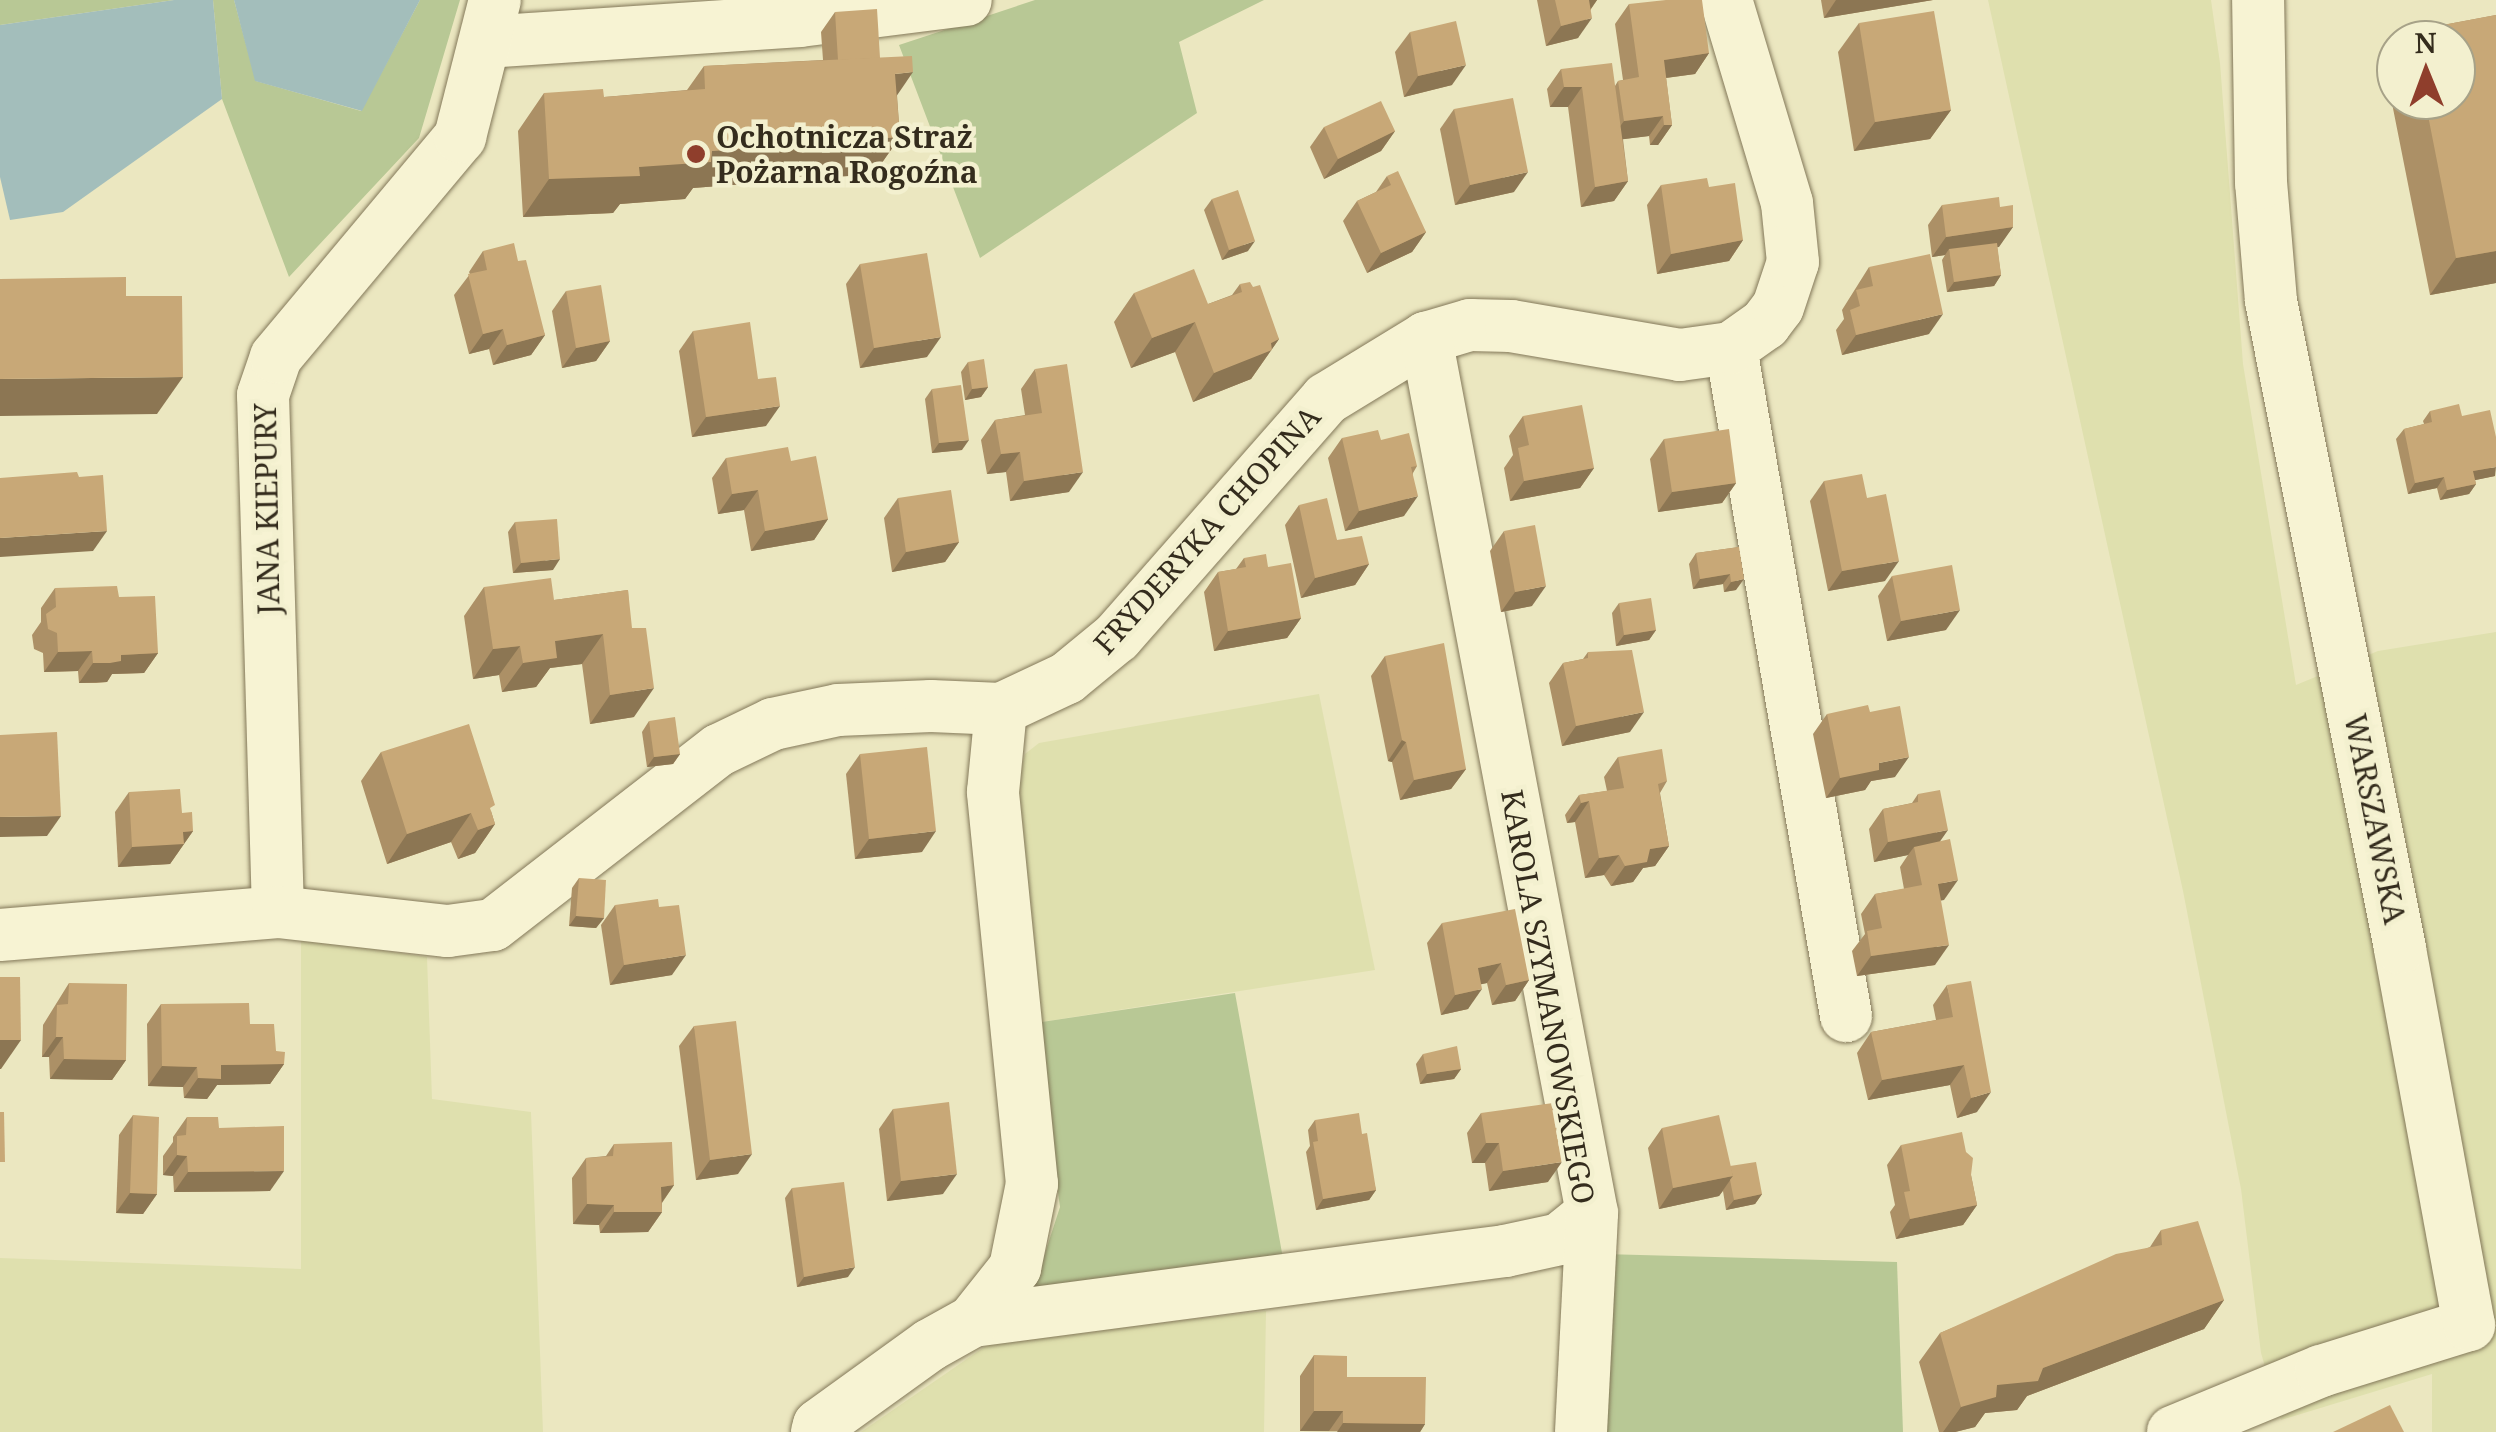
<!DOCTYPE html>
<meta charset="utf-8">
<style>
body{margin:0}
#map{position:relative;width:2496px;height:1432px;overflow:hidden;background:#ebe7c0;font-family:"Noto Serif",serif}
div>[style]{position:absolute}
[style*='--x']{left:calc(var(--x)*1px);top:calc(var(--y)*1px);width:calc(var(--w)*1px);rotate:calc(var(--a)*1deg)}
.farmland>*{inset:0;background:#dfe0ae}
.green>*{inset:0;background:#b8c895}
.water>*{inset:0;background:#a3bebb}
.roads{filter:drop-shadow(0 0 2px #837859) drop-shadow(0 0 2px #837859)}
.minor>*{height:52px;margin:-26px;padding:0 26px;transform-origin:26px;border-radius:26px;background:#f7f3d3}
.wall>*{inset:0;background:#ac9066}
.shaded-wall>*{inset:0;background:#8c7653}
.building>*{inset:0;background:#c8a877}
.dots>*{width:28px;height:28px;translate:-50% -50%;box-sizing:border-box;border:5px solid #f3f0cf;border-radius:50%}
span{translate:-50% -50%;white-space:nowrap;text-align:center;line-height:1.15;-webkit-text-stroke:9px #f3f0cf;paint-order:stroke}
.poi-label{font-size:30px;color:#342c1d;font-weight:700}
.left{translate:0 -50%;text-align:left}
.street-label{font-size:30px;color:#342c1d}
.north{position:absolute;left:2376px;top:20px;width:100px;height:100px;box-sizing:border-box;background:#f3f0cf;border:2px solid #a7a288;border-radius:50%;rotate:359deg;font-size:28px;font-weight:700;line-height:40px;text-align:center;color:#342c1d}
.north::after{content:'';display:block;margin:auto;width:35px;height:45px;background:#8f3e2c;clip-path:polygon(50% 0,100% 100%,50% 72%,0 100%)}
</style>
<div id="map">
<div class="farmland">
<div style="clip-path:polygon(1988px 0,2211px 0,2220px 63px,2243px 364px,2296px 685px,2378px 651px,2496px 632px,2496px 1432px,2432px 1432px,2432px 1374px,2281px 1420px,2261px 1353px,2241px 1189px,2183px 891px)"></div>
<div style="clip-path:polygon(1319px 694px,1375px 970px,1035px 1023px,1010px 811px,1025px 754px,1039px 743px)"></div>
<div style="clip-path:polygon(301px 938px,427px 957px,432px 1099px,531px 1112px,543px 1432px,0 1432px,0 1258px,301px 1269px)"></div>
<div style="clip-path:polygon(1266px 1311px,1264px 1432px,861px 1432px,993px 1341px)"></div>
</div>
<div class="green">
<div style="clip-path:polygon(0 0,174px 0,0 25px)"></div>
<div style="clip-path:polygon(213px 0,234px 0,256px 81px,361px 111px,420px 0,460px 0,419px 138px,289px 277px,222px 99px)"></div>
<div style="clip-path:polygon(1035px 0,1264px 0,1179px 42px,1197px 113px,980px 258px,899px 45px)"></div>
<div style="clip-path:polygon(1235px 993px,1284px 1264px,1032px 1293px,1060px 1207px,1035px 1023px)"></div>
<div style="clip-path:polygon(1603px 1254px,1897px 1262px,1903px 1432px,1596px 1432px)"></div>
</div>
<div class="water">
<div style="clip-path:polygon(174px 0,213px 0,222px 99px,63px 212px,10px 220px,0 177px,0 25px)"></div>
<div style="clip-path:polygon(234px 0,420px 0,362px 111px,255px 81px)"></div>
</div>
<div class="roads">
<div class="minor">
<div style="--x:485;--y:42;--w:316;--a:-3.8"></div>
<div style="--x:800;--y:21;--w:167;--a:-7.2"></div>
<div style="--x:1731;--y:348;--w:678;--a:80.23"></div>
<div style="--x:278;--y:912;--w:517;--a:-91.66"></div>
<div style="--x:263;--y:395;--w:40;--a:-71.1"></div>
<div style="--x:276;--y:357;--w:287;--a:-50.1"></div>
<div style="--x:460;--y:137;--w:141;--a:-75.7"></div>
<div style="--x:0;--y:935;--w:279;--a:-4.7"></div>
<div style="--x:278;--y:912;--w:171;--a:6.4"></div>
<div style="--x:448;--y:931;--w:45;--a:-7.6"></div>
<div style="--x:493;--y:925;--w:286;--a:-37.8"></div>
<div style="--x:719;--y:750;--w:60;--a:-25.7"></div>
<div style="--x:773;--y:724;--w:66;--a:-12.2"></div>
<div style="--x:838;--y:710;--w:93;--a:-2.5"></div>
<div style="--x:931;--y:706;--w:70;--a:2.5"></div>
<div style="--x:1001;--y:709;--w:73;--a:-25.2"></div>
<div style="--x:1067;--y:678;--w:65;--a:-39.4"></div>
<div style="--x:1117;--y:637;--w:317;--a:-48.7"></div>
<div style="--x:1326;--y:399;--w:117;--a:-31.4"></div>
<div style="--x:1426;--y:338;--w:46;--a:-16.5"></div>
<div style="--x:1470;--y:325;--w:41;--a:1.4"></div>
<div style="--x:1511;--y:326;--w:171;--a:9.7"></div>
<div style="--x:1680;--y:355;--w:51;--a:-7.8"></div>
<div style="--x:1731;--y:348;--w:42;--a:-35.2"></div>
<div style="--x:1765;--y:324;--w:21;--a:-53"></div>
<div style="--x:1778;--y:307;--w:47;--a:-71.6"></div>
<div style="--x:1793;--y:262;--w:59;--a:-95.8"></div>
<div style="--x:1787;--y:203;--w:212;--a:-106.7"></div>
<div style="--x:973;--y:1321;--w:537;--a:-7.5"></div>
<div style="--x:1505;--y:1251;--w:56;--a:-12.3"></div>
<div style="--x:1560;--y:1239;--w:41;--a:-39.1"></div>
<div style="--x:1592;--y:1213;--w:891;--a:-100.74"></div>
<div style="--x:817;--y:1432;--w:7;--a:-74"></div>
<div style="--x:819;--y:1425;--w:137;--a:-35.8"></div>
<div style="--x:930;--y:1345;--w:49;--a:-29.2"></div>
<div style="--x:973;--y:1321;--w:68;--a:-51.6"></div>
<div style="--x:1015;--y:1268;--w:86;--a:-78.6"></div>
<div style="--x:1032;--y:1184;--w:394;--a:-95.7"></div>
<div style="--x:993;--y:792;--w:83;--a:-84.5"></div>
<div style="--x:1581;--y:1432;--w:219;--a:-87.1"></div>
<div style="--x:2173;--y:1432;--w:160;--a:-22.4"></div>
<div style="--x:2321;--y:1371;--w:155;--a:-17.3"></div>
<div style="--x:2469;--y:1325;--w:383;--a:-100.4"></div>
<div style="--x:2400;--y:948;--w:660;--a:-101.28"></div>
<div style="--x:2271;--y:301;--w:118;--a:-94.8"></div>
<div style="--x:2261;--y:183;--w:183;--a:-90.9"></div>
</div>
</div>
<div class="wall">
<div style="clip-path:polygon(1537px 0,1597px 0,1591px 9px,1578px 38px,1546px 46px)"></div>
<div style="clip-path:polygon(1821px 0,1933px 0,1824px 18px)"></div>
<div style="clip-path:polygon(1629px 4px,1709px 53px,1695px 74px,1666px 78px,1672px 125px,1658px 145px,1650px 145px,1649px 136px,1623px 139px,1628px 181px,1614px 201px,1581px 207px,1568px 107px,1550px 107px,1547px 89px,1561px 69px,1615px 86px,1618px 81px,1623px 80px,1615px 24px)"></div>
<div style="clip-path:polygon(835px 12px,880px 58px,897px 95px,900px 137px,874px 174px,693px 188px,685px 199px,620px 204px,613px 213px,523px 217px,518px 131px,544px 93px,604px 97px,687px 90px,704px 66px,823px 60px,821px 32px)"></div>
<div style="clip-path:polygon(2496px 15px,2496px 283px,2430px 295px,2385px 68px,2396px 53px,2396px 100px,2456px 100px,2456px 40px,2405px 40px,2411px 31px)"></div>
<div style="clip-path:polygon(1859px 23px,1951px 110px,1930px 139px,1854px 151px,1838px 52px)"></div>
<div style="clip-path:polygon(1410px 32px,1452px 85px,1404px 97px,1395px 52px)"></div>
<div style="clip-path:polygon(1454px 109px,1514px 192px,1455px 205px,1440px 129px)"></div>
<div style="clip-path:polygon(1324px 127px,1395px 131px,1381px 151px,1324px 179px,1310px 147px)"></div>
<div style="clip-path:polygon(1387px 176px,1426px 232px,1412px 252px,1367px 273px,1343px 221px,1357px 201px,1376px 192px)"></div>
<div style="clip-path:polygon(1661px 185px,1743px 240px,1729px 261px,1657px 274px,1647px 205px)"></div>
<div style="clip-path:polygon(1212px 199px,1248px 251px,1222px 260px,1204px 210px)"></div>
<div style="clip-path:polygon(1942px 205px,2000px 207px,2013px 227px,1997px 247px,2001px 275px,1994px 286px,1947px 292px,1942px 260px,1945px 255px,1932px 257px,1928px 225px)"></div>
<div style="clip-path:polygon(483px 251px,518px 261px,545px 335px,531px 355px,493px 365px,489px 349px,469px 354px,454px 295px,470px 274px,469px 272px)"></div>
<div style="clip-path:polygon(860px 264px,927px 357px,860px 368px,846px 284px)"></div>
<div style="clip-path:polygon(1869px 267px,1929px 334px,1842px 355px,1836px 330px,1844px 319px,1842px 310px)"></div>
<div style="clip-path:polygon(1240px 284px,1279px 339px,1251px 379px,1193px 402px,1175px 352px,1131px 368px,1114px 322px,1134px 293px,1208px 304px,1232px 295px)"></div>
<div style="clip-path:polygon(566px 291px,610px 341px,596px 361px,562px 368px,552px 311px)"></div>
<div style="clip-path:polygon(693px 331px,766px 426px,692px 437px,679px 351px)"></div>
<div style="clip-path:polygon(968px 362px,988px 387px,981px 397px,965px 400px,961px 372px)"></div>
<div style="clip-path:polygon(1035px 369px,1069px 492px,1010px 501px,1006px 472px,987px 474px,981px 440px,995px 420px,1025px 415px,1021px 389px)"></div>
<div style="clip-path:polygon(932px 389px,962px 450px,932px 453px,925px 399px)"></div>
<div style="clip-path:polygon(2430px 411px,2462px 416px,2495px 476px,2475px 480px,2476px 484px,2469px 494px,2440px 500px,2437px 488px,2408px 494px,2396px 439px,2404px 429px,2424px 424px,2423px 421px)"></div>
<div style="clip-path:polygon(1523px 416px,1594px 468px,1580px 488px,1510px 501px,1504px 468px,1513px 455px,1509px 436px)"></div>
<div style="clip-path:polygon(1342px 438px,1381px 440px,1417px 466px,1413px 473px,1404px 516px,1345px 531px,1328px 458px)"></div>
<div style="clip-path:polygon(1664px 439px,1736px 483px,1722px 503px,1658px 512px,1650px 459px)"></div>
<div style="clip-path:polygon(726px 458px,791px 461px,828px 519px,814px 540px,751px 551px,744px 510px,718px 514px,712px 478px)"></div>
<div style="clip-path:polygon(1824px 481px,1867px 498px,1885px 581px,1828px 591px,1810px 501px)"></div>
<div style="clip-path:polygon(898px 498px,959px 542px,945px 562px,892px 572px,884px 518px)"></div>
<div style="clip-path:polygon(1299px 505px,1337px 540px,1369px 564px,1355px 585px,1301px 598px,1285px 525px)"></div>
<div style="clip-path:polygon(515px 522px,553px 570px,513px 573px,508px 532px)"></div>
<div style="clip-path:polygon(1504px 531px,1532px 606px,1501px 612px,1490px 551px)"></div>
<div style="clip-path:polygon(1739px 547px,1736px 590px,1724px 592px,1723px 584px,1693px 589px,1689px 564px,1696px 553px)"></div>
<div style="clip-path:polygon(1244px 558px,1268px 567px,1301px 618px,1287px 638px,1214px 651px,1204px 592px,1218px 572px,1236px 569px)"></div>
<div style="clip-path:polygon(1892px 576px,1946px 630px,1887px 641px,1878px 596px)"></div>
<div style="clip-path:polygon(484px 587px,554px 600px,628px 590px,634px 717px,590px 724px,582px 664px,550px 668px,536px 687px,502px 692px,499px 675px,473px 679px,464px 616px)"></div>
<div style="clip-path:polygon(55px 588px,119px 597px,158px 653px,144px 673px,112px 674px,107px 682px,96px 683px,79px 683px,78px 671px,44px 672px,43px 653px,34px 649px,32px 635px,41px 622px,41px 608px)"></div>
<div style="clip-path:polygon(1619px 603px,1656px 630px,1649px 640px,1616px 646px,1612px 613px)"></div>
<div style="clip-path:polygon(1588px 652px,1630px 732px,1562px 746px,1549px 683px,1563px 663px,1583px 659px)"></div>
<div style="clip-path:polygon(1385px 656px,1466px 769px,1451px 789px,1400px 800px,1392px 762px,1388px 761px,1371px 676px)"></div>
<div style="clip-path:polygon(1827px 714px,1895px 777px,1871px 781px,1865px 790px,1826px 798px,1813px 734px)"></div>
<div style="clip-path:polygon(649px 721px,680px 754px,673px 764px,647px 767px,642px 732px)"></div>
<div style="clip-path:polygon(381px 752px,491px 811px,495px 824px,475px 853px,458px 859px,451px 842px,387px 864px,361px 781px)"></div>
<div style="clip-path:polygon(860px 754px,922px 852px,855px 859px,846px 774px)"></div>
<div style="clip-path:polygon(1618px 757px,1667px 781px,1660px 793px,1669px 846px,1655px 866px,1643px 868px,1633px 882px,1611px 886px,1604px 875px,1585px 878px,1575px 822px,1567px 823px,1565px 815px,1579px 795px,1607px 791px,1604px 777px)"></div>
<div style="clip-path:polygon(129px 792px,182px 813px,193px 831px,170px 864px,118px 867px,115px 812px)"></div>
<div style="clip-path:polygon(1918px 794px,1940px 841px,1944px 900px,1941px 900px,1935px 965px,1857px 976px,1852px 951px,1865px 934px,1861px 914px,1875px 894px,1904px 889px,1900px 867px,1908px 855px,1874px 862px,1869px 829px,1883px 809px,1912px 803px)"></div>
<div style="clip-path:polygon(579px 878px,604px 918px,596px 928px,569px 926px,572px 888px)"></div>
<div style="clip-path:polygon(615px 905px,672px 975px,610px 985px,601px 925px)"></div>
<div style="clip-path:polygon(1442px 923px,1529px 980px,1515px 1001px,1492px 1005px,1487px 983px,1481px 984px,1468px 1009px,1441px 1015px,1427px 943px)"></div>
<div style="clip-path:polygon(69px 983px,126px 1060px,112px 1080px,50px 1079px,49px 1057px,42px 1057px,43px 1025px)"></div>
<div style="clip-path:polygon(1947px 985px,1977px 1112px,1957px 1118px,1950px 1085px,1868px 1100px,1857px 1053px,1871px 1032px,1936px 1020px,1933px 1005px)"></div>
<div style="clip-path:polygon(161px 1004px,250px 1024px,276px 1051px,284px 1064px,270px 1084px,217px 1085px,207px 1099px,184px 1098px,183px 1087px,148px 1086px,147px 1024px)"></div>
<div style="clip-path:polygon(694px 1026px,738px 1174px,696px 1180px,679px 1046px)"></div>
<div style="clip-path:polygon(1423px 1054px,1461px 1069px,1454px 1079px,1420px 1084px,1416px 1064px)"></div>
<div style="clip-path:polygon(893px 1109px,943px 1194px,887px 1201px,879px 1129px)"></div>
<div style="clip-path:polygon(1481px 1113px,1548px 1182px,1489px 1191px,1485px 1163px,1472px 1163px,1467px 1133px)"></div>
<div style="clip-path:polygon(133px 1115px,157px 1194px,143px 1214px,116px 1213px,119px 1135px)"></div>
<div style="clip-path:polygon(187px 1117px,219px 1128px,270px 1191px,174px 1192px,173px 1176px,163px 1175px,163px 1156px,173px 1142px,173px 1137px)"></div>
<div style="clip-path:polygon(1315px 1120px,1362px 1134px,1376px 1190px,1369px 1200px,1316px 1210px,1306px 1152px,1310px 1146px,1308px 1130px)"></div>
<div style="clip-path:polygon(1662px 1128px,1730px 1166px,1762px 1194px,1755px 1204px,1726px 1210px,1723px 1191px,1719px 1196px,1659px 1209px,1648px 1148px)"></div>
<div style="clip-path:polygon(614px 1144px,674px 1185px,662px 1203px,662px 1212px,648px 1232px,600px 1233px,599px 1225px,573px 1224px,572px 1178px,586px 1158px,606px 1156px)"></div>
<div style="clip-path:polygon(1901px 1145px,1971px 1175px,1977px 1205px,1963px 1225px,1896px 1239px,1890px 1212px,1895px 1205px,1887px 1165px)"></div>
<div style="clip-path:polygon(792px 1188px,848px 1277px,797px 1287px,785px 1198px)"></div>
<div style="clip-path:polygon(2161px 1230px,2224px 1300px,2204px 1329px,2027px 1396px,2017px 1410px,1985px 1413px,1975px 1427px,1955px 1432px,1939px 1432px,1919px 1362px,1940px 1333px,2150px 1247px)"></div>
<div style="clip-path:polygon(1314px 1355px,1347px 1377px,1425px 1424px,1420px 1432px,1300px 1431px,1300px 1376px)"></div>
</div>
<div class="shaded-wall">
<div style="clip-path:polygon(1583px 0,1597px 0,1590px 10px)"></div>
<div style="clip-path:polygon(1836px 0,1933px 0,1824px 18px)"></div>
<div style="clip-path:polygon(1592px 18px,1578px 38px,1546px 46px,1561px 26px)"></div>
<div style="clip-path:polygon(1709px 53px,1695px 74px,1650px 80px,1664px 60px)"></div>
<div style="clip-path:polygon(1466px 65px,1452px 85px,1404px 97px,1418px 76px)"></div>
<div style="clip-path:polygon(913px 72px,887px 110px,895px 74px)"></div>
<div style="clip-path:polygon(1564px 87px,1582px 87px,1568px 107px,1550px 107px)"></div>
<div style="clip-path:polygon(1951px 110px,1930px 139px,1854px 151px,1875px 122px)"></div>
<div style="clip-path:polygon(1663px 116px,1649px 136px,1609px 141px,1624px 121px)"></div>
<div style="clip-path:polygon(1664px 125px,1672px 125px,1658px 145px,1650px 145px)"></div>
<div style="clip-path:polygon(1395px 131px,1381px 151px,1324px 179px,1338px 159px)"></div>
<div style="clip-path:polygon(900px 137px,874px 174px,693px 188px,685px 199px,620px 204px,613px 213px,523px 217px,549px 179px,639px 167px,712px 151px)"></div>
<div style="clip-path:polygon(1528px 172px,1514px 192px,1455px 205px,1470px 185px)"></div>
<div style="clip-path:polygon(1628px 181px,1614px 201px,1581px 207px,1595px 187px)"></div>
<div style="clip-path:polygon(2013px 227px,1999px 247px,1950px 254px,1949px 249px,1945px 255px,1932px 257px,1946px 237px)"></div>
<div style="clip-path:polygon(1426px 232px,1412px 252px,1367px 273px,1381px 253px)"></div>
<div style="clip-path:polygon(1743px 240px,1729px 261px,1657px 274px,1671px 254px)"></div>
<div style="clip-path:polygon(1255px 241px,1248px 251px,1222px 260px,1229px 250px)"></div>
<div style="clip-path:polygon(2496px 251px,2496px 283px,2430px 295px,2456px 258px)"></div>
<div style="clip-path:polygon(2001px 275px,1994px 286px,1947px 292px,1954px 282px)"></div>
<div style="clip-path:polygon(1943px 314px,1929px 334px,1842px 355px,1856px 335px)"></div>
<div style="clip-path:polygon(1195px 322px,1175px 352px,1131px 368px,1152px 338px)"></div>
<div style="clip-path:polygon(503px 329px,489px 349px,469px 354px,483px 334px)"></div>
<div style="clip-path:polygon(545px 335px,531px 355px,493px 365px,507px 345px)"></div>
<div style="clip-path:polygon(941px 337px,927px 357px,860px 368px,874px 348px)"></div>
<div style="clip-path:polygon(1279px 339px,1251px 379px,1193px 402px,1214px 373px)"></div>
<div style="clip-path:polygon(610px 341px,596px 361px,562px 368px,576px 348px)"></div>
<div style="clip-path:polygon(183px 377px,157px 414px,0 416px,0 379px)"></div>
<div style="clip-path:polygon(988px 387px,981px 397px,965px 400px,972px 389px)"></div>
<div style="clip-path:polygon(780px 406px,766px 426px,692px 437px,706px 417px)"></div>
<div style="clip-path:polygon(969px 440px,962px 450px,932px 453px,939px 443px)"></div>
<div style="clip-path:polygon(1020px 452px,1006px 472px,987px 474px,1001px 454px)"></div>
<div style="clip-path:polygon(2496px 467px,2495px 476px,2466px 482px,2473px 471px)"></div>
<div style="clip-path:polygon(1594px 468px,1580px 488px,1510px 501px,1524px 481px)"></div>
<div style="clip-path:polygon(1083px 472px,1069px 492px,1010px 501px,1024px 481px)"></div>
<div style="clip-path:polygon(2444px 477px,2437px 488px,2408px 494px,2415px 483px)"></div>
<div style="clip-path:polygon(1736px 483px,1722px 503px,1658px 512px,1672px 492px)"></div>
<div style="clip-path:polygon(2476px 484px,2469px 494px,2440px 500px,2447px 490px)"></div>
<div style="clip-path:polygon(758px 490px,744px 510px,718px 514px,732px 494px)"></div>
<div style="clip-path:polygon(1418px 496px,1404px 516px,1345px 531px,1359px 511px)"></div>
<div style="clip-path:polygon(828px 519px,814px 540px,751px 551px,765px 531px)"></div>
<div style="clip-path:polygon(107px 531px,93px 551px,0 557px,0 538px)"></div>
<div style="clip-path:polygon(959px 542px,945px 562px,892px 572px,906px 552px)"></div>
<div style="clip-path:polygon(560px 559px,553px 570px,513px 573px,521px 563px)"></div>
<div style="clip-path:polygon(1899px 561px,1885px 581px,1828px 591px,1842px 571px)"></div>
<div style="clip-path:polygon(1369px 564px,1355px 585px,1301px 598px,1315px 578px)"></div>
<div style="clip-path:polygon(1730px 574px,1723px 584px,1693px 589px,1700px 579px)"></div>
<div style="clip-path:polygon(1744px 579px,1736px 590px,1724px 592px,1731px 582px)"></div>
<div style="clip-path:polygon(1546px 586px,1532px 606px,1501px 612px,1515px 592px)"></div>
<div style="clip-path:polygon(1960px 610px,1946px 630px,1887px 641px,1901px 621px)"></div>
<div style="clip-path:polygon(1301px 618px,1287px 638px,1214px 651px,1228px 631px)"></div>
<div style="clip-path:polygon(1656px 630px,1649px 640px,1616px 646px,1624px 635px)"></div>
<div style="clip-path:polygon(603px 634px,582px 664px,550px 668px,536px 687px,502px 692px,523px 663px,555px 641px)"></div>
<div style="clip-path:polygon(520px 646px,499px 675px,473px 679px,493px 649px)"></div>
<div style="clip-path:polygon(92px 651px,78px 671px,44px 672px,58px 652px)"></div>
<div style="clip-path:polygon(158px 653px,144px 673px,112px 674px,107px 682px,79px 683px,93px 663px,121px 655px)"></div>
<div style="clip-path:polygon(654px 688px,634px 717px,590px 724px,610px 695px)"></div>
<div style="clip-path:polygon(1644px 712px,1630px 732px,1562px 746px,1576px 726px)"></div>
<div style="clip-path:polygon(1402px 740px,1406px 742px,1392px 762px,1388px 761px)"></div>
<div style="clip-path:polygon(680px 754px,673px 764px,647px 767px,654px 757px)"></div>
<div style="clip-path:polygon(1909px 757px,1895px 777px,1871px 781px,1865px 790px,1826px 798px,1840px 778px,1879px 763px)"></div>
<div style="clip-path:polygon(1466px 769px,1451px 789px,1400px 800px,1414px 780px)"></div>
<div style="clip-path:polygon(1589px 801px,1575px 822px,1567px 823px,1581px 803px)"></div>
<div style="clip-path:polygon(471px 813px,451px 842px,387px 864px,407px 834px)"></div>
<div style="clip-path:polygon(61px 816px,47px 836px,0 837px,0 817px)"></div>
<div style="clip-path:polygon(495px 824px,475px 853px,458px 859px,478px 830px)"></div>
<div style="clip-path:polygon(1948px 830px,1934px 850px,1914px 847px,1908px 855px,1874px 862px,1888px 842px)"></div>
<div style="clip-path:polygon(193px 831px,170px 864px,118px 867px,132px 847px,183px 832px)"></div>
<div style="clip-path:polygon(936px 831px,922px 852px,855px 859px,869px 839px)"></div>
<div style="clip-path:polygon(1669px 846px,1655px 866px,1643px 868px,1633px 882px,1611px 886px,1625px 866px,1650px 849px)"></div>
<div style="clip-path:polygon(1619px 855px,1604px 875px,1585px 878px,1599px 858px)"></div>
<div style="clip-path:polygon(1958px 880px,1944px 900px,1924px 904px,1938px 884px)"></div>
<div style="clip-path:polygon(576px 916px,604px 918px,596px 928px,569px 926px)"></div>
<div style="clip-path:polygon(1949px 945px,1935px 965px,1857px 976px,1871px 956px)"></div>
<div style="clip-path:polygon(686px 955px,672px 975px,610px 985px,624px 965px)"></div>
<div style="clip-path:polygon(1501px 963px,1487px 983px,1464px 988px,1478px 968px)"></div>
<div style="clip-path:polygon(1529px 980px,1515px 1001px,1492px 1005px,1506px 985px)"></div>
<div style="clip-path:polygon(1482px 989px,1468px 1009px,1441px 1015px,1455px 995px)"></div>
<div style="clip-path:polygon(56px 1037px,63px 1037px,49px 1057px,42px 1057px)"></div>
<div style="clip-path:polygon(0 1040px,21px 1040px,1px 1069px,0 1069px)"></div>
<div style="clip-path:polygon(64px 1059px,126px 1060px,112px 1080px,50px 1079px)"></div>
<div style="clip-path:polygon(284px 1064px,270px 1084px,217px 1085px,207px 1099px,184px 1098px,198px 1078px,221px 1065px)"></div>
<div style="clip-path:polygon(1964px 1065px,1950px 1085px,1868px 1100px,1882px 1080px)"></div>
<div style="clip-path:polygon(162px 1066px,197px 1067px,183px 1087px,148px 1086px)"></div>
<div style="clip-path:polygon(1461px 1069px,1454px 1079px,1420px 1084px,1427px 1074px)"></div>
<div style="clip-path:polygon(1991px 1092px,1977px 1112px,1957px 1118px,1971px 1098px)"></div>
<div style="clip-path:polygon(1486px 1143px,1499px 1143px,1485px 1163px,1472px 1163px)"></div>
<div style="clip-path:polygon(752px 1154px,738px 1174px,696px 1180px,710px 1160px)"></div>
<div style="clip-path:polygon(177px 1155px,187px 1156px,173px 1176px,163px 1175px)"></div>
<div style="clip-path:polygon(1562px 1162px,1548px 1182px,1489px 1191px,1503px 1171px)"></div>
<div style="clip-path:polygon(284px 1171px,270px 1191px,174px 1192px,188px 1172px)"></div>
<div style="clip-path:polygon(957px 1174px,943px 1194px,887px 1201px,901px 1181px)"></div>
<div style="clip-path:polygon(1733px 1176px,1719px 1196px,1659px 1209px,1673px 1188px)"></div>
<div style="clip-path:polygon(674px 1185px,660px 1205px,661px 1187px)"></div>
<div style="clip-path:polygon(1376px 1190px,1369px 1200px,1316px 1210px,1323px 1199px)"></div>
<div style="clip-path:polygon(130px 1193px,157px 1194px,143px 1214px,116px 1213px)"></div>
<div style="clip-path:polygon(1762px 1194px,1755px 1204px,1726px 1210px,1734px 1200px)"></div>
<div style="clip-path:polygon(587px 1204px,614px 1205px,599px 1225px,573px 1224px)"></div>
<div style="clip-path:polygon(1977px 1205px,1963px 1225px,1896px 1239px,1910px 1219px)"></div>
<div style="clip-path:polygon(614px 1212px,662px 1212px,648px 1232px,600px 1233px)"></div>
<div style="clip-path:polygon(855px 1267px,848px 1277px,797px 1287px,804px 1277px)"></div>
<div style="clip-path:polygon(2224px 1300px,2204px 1329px,2027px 1396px,2017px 1410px,1985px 1413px,1975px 1427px,1955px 1432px,1943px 1432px,1961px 1407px,1997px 1385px)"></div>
<div style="clip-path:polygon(1314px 1411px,1343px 1411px,1329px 1431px,1300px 1431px)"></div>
<div style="clip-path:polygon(1343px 1423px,1425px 1424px,1420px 1432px,1337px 1432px)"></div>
</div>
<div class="building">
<div style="clip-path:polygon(1555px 0,1589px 0,1592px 18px,1561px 26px)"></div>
<div style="clip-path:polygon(1666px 0,1702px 0,1709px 53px,1664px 60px,1672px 125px,1664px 125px,1663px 116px,1624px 121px,1618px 81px,1639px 77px,1629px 4px)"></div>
<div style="clip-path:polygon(877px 9px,880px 58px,838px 60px,835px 12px)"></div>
<div style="clip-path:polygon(1934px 11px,1951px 110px,1875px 122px,1859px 23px)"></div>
<div style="clip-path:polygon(2496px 15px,2496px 251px,2456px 258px,2425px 100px,2456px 100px,2456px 40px,2413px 40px,2411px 31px)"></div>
<div style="clip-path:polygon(1456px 21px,1466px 65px,1418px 76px,1410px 32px)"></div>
<div style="clip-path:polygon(912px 56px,913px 72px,895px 74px,900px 137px,712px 151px,711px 162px,639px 167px,640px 176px,549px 179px,544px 93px,603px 89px,604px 97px,705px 89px,704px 66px)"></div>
<div style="clip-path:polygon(1612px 63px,1628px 181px,1595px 187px,1582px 87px,1564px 87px,1561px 69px)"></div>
<div style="clip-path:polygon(1513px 98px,1528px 172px,1470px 185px,1454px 109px)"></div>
<div style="clip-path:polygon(1381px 101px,1395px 131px,1338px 159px,1324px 127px)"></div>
<div style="clip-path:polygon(1398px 171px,1426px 232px,1381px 253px,1357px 201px,1391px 185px,1387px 176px)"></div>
<div style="clip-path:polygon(1707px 178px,1709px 187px,1735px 183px,1743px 240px,1671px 254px,1661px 185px)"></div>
<div style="clip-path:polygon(1238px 190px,1255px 241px,1229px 250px,1212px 199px)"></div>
<div style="clip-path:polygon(1999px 197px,2000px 207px,2013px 205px,2013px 227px,1946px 237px,1942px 205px)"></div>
<div style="clip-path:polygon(514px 243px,518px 261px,526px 260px,545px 335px,507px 345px,503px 329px,483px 334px,468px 274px,487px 270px,483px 251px)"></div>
<div style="clip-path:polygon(1997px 243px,2001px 275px,1954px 282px,1949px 249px)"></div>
<div style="clip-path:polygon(927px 253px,941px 337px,874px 348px,860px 264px)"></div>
<div style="clip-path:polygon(1930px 254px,1943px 314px,1856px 335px,1850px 310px,1860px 306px,1856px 290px,1873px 286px,1869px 267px)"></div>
<div style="clip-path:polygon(1194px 269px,1208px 304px,1242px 292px,1240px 284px,1250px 282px,1253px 287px,1260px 285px,1279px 339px,1271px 343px,1272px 350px,1214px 373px,1195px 322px,1152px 338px,1134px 293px)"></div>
<div style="clip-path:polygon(126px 277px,126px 296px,182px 296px,183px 377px,0 379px,0 279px)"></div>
<div style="clip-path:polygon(601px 285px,610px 341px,576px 348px,566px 291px)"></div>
<div style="clip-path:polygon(750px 322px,758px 379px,776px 377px,780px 406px,706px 417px,693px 331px)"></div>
<div style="clip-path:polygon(984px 359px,988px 387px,972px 389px,968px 362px)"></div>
<div style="clip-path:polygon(1067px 364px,1083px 472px,1024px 481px,1020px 452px,1001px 454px,995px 420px,1042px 413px,1035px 369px)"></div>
<div style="clip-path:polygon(961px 385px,969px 440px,939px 443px,932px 389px)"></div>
<div style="clip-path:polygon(2459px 404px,2462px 416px,2490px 410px,2496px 437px,2496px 467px,2473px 471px,2476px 484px,2447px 490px,2444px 477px,2415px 483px,2404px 429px,2432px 422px,2430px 411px)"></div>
<div style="clip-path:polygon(1582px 405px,1594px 468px,1524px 481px,1518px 448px,1529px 445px,1523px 416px)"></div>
<div style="clip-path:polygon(1729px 429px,1736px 483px,1672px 492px,1664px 439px)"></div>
<div style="clip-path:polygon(1378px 430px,1381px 440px,1409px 433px,1417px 466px,1411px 467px,1418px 496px,1359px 511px,1342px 438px)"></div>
<div style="clip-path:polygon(788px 447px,791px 461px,816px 456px,828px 519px,765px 531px,758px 490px,732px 494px,726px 458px)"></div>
<div style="clip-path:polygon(77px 472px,79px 477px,103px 475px,107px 531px,0 538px,0 478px)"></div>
<div style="clip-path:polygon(1862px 474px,1867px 498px,1886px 494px,1899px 561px,1842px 571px,1824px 481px)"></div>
<div style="clip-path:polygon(951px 490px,959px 542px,906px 552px,898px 498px)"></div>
<div style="clip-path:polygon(1327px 498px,1337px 540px,1362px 536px,1369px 564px,1315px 578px,1299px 505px)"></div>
<div style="clip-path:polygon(557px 519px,560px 559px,521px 563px,515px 522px)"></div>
<div style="clip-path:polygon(1535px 525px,1546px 586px,1515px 592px,1504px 531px)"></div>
<div style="clip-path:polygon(1739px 547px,1744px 579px,1731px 582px,1730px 574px,1700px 579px,1696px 553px)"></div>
<div style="clip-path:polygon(1266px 554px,1268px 567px,1291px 563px,1301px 618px,1228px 631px,1218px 572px,1246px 567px,1244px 558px)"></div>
<div style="clip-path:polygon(1952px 565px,1960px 610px,1901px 621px,1892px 576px)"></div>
<div style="clip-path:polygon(551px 578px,554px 600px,628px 590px,632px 628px,646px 628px,654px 688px,610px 695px,603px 634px,555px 641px,557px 658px,523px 663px,520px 646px,493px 649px,484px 587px)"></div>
<div style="clip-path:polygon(117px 586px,119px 597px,155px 596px,158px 653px,121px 655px,121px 661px,110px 663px,93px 663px,92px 651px,58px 652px,57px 633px,48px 629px,46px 614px,56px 607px,55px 588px)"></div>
<div style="clip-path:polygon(1651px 598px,1656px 630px,1624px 635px,1619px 603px)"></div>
<div style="clip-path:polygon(1444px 643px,1466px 769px,1414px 780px,1406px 742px,1402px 740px,1385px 656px)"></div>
<div style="clip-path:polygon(1632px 650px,1644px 712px,1576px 726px,1563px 663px,1588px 658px,1588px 652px)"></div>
<div style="clip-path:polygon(1868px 705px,1870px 712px,1900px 706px,1909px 757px,1879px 763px,1879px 770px,1840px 778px,1827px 714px)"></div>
<div style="clip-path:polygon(675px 717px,680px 754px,654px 757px,649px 721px)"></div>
<div style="clip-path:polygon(469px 724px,495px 805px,490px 808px,495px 824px,478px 830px,471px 813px,407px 834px,381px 752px)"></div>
<div style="clip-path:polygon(57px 732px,61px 816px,0 817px,0 735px)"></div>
<div style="clip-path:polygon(927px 747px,936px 831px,869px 839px,860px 754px)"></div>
<div style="clip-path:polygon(1662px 749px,1667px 781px,1658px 784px,1669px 846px,1650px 849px,1647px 862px,1625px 866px,1619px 855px,1599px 858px,1589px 801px,1581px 803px,1579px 795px,1624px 788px,1618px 757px)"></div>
<div style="clip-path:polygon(180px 789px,182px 813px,192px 812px,193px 831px,183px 832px,184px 844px,132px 847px,129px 792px)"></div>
<div style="clip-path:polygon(1940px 790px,1948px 830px,1888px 842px,1883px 809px,1918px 802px,1918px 794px)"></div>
<div style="clip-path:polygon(1950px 839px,1958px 880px,1938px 884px,1949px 945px,1871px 956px,1867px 931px,1882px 928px,1875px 894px,1922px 885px,1914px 847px)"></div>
<div style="clip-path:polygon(579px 878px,606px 880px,604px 918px,576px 916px)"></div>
<div style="clip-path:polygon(658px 899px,659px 907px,679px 905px,686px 955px,624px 965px,615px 905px)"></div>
<div style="clip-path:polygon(1515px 909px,1529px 980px,1506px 985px,1501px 963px,1478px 968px,1482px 989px,1455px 995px,1442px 923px)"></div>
<div style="clip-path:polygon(0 977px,20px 977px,21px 1040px,0 1040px)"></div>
<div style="clip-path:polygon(1971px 981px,1991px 1092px,1971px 1098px,1964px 1065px,1882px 1080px,1871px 1032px,1953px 1017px,1947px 985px)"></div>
<div style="clip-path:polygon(69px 983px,127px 984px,126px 1060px,64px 1059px,63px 1037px,56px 1037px,57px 1005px,68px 1004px)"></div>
<div style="clip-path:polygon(249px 1003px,250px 1024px,274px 1024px,276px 1051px,285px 1052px,284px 1064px,221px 1065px,221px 1079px,198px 1078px,197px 1067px,162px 1066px,161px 1004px)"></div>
<div style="clip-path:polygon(736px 1021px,752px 1154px,710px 1160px,694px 1026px)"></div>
<div style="clip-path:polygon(1457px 1046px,1461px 1069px,1427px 1074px,1423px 1054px)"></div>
<div style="clip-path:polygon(949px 1102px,957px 1174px,901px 1181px,893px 1109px)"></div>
<div style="clip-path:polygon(1553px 1103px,1562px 1162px,1503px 1171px,1499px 1143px,1486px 1143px,1481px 1113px)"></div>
<div style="clip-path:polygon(0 1112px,4px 1112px,5px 1162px,0 1162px)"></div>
<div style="clip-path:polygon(1359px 1113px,1362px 1134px,1367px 1133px,1376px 1190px,1323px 1199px,1313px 1142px,1318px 1141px,1315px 1120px)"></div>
<div style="clip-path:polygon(133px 1115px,159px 1117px,157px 1194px,130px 1193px)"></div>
<div style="clip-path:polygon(1719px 1115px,1733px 1176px,1673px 1188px,1662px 1128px)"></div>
<div style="clip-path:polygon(187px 1117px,218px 1117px,219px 1128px,284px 1126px,284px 1171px,188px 1172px,187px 1156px,177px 1155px,177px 1136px,186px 1135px)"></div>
<div style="clip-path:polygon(1962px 1132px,1966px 1152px,1973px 1158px,1971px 1175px,1977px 1205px,1910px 1219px,1904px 1192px,1910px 1191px,1901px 1145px)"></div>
<div style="clip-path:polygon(672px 1142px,674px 1185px,661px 1187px,662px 1212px,614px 1212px,614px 1205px,587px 1204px,586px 1158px,613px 1156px,614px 1144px)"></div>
<div style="clip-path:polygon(1756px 1162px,1762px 1194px,1734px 1200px,1730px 1180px,1733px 1176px,1730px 1166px)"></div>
<div style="clip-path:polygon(844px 1182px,855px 1267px,804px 1277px,792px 1188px)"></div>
<div style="clip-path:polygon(2198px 1221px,2224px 1300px,2043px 1368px,2038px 1381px,1997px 1385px,1996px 1397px,1961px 1407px,1940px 1333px,2116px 1254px,2162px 1245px,2161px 1230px)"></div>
<div style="clip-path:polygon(1314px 1355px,1347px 1356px,1347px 1377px,1426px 1377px,1425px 1424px,1343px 1423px,1343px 1411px,1314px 1411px)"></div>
<div style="clip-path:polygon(2390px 1405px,2404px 1432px,2333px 1432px)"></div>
</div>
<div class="dots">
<div style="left:696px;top:154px;background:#8f3e2c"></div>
</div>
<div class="poi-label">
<span class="left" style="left:716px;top:154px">Ochotnicza Straż<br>Pożarna Rogoźna</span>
</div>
<div class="street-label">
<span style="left:267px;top:509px;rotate:-91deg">JANA KIEPURY</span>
<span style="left:1207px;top:530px;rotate:-48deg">FRYDERYKA CHOPINA</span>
<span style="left:2375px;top:819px;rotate:79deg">WARSZAWSKA</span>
<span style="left:1548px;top:997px;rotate:80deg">KAROLA SZYMANOWSKIEGO</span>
</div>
<div class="north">N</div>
</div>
